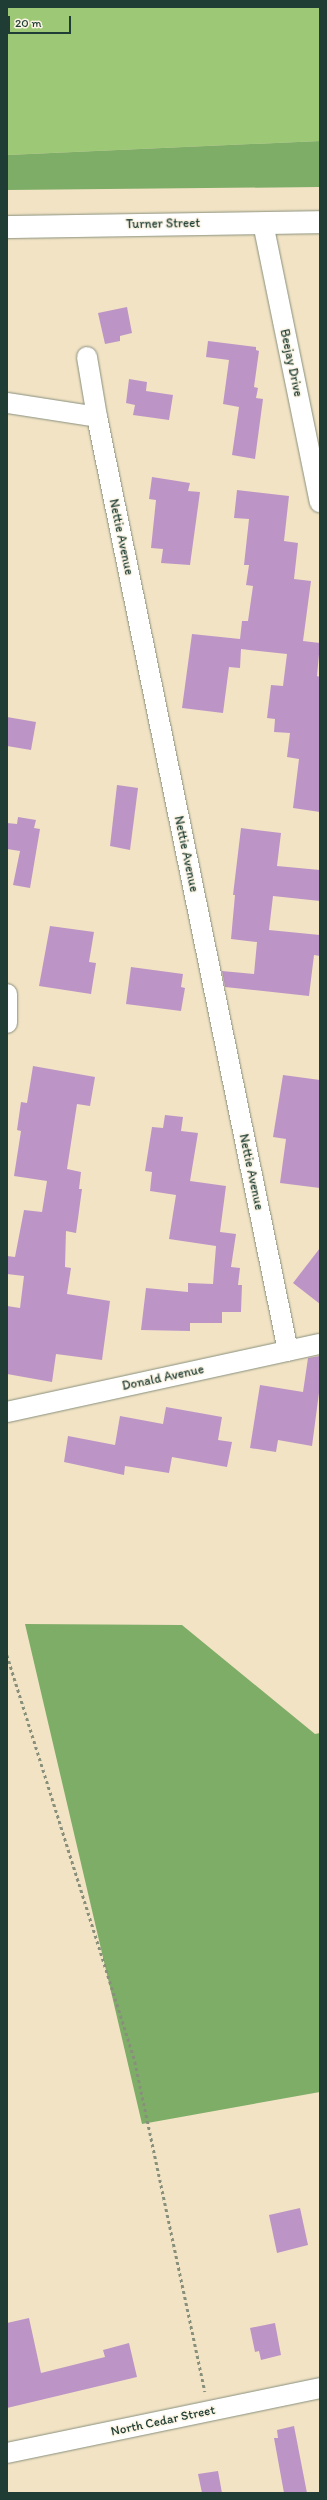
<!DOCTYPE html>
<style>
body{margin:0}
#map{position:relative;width:327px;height:2500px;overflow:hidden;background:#f2e3c5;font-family:Itim,sans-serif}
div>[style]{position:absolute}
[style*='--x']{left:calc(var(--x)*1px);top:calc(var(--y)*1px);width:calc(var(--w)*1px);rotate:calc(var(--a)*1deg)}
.green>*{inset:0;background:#9dc976}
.forest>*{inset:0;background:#7ead67}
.building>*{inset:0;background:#bc95c6}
.path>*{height:2.5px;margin-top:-1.25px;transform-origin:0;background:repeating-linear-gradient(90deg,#88907c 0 3px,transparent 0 6px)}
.roads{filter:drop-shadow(0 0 1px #88907c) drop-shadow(0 0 1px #88907c)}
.street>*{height:20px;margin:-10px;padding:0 10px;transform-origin:10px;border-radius:10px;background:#fff}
.secondary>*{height:22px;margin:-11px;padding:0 11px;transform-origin:11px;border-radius:11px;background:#fff}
span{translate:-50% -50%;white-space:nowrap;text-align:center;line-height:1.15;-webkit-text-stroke:3px #fcf5e5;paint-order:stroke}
.street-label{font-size:13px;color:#1f3d34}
.frame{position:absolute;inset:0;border:8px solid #1f3d34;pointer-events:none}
.scale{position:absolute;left:8px;top:16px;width:63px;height:18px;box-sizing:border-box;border:2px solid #1f3d34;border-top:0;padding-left:5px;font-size:12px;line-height:14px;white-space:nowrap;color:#1f3d34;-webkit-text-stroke:3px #fcf5e5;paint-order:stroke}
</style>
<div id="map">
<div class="green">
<div style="clip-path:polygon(7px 7px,320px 7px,320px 141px,7px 155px)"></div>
</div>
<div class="forest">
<div style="clip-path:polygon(320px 141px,320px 187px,7px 190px,7px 155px)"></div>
<div style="clip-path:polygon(25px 1624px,182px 1625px,315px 1734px,320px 1733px,320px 2092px,142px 2124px)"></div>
</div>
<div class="building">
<div style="clip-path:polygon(127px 307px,132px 333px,120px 336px,120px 341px,105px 344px,98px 313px)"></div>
<div style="clip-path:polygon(208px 341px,256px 347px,256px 350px,259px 351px,254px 387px,258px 388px,256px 398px,263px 399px,255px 459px,232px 455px,239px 407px,223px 404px,229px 360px,206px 357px)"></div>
<div style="clip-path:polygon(129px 379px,147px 382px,146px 391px,173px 395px,169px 420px,133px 415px,135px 405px,126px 403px)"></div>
<div style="clip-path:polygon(152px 477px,190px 483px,188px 491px,200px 492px,190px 565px,161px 563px,163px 549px,151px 548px,156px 500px,149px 499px)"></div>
<div style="clip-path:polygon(237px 490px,289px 496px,284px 541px,298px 543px,294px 579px,311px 581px,303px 641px,320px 643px,317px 676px,320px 677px,320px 812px,293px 808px,299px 759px,287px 757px,290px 733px,274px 732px,275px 719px,267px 718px,271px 685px,283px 686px,287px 654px,241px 649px,240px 668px,229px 667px,223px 713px,182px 708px,192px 634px,240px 639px,242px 621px,248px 621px,253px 586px,246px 585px,249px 565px,244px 565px,249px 519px,234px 518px)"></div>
<div style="clip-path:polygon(7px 717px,36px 722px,31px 750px,7px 746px)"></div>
<div style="clip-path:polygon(117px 785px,138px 788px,130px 850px,110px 846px)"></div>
<div style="clip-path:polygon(18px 817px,36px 820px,34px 828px,40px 829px,30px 888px,13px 885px,20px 851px,7px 849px,7px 823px,17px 824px)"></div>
<div style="clip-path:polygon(241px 828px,281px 833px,277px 866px,320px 870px,320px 901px,273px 896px,269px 930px,320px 935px,320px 956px,314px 955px,309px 996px,225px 987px,222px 971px,254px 974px,257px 942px,231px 939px,235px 895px,233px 895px)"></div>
<div style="clip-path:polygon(50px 926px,94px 932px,89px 962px,96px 963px,91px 994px,39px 986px)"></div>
<div style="clip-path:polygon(131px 967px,183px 974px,181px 987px,185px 988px,181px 1011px,126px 1004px)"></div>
<div style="clip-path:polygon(33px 1066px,95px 1077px,90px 1106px,77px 1104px,67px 1169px,81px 1172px,79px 1189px,82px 1189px,76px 1233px,66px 1231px,65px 1267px,71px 1268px,67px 1294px,110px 1301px,102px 1360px,56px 1354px,52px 1382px,7px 1374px,7px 1306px,20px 1308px,24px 1276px,7px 1274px,7px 1256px,15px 1257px,24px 1210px,42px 1212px,47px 1181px,14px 1176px,21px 1131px,17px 1130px,21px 1102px,27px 1103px)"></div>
<div style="clip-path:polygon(283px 1075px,320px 1080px,320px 1188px,280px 1183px,286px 1139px,273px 1137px)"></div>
<div style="clip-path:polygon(165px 1115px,183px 1117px,181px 1131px,198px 1133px,190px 1181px,226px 1186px,220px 1232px,236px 1234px,231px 1267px,240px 1268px,238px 1285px,242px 1285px,241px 1312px,222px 1312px,222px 1323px,190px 1323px,190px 1331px,141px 1330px,146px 1288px,188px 1292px,188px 1283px,213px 1284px,216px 1246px,169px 1239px,176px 1195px,150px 1191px,152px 1172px,145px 1171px,152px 1127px,163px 1128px)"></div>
<div style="clip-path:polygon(320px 1248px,320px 1304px,293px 1283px)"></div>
<div style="clip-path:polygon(320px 1356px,320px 1385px,312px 1446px,278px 1440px,276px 1452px,250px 1448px,260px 1385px,303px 1392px,308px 1358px)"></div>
<div style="clip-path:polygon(166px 1407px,222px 1417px,218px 1440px,232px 1442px,227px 1467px,172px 1457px,169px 1473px,125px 1466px,124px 1475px,64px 1462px,68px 1436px,115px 1445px,120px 1416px,163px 1424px)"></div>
<div style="clip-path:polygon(300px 2208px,308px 2245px,277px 2253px,269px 2215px)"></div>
<div style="clip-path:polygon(29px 2318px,41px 2373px,105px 2357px,103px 2350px,129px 2343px,137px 2377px,7px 2408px,7px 2323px)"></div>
<div style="clip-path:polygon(275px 2323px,281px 2355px,261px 2360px,259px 2351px,255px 2352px,250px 2328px)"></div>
<div style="clip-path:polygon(294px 2426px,307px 2493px,284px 2493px,274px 2438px,278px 2438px,277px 2430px)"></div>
<div style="clip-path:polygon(218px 2471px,222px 2493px,202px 2493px,198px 2474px)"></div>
</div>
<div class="path">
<div style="--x:7;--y:1655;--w:427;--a:72.5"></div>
<div style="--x:135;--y:2062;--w:337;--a:78"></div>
</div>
<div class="roads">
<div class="street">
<div style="--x:263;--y:223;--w:285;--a:78.5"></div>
<div style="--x:87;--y:357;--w:61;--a:80.5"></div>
<div style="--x:97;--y:417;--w:953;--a:78.44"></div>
<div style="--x:7;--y:403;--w:91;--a:8.8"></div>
<div style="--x:7;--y:994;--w:29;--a:90"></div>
<div style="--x:7;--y:1412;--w:320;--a:-12.3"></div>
<div style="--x:7;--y:2453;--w:320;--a:-11.7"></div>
</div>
<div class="secondary">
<div style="--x:7;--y:227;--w:313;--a:-0.9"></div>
</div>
</div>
<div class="street-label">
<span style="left:163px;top:224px;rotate:-1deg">Turner Street</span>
<span style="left:291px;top:363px;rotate:78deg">Beejay Drive</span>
<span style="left:121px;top:537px;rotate:78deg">Nettie Avenue</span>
<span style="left:186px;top:854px;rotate:78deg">Nettie Avenue</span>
<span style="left:251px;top:1172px;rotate:78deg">Nettie Avenue</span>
<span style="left:163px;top:1378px;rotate:-12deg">Donald Avenue</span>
<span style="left:163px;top:2421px;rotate:-12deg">North Cedar Street</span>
</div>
<div class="frame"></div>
<div class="scale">20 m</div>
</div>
